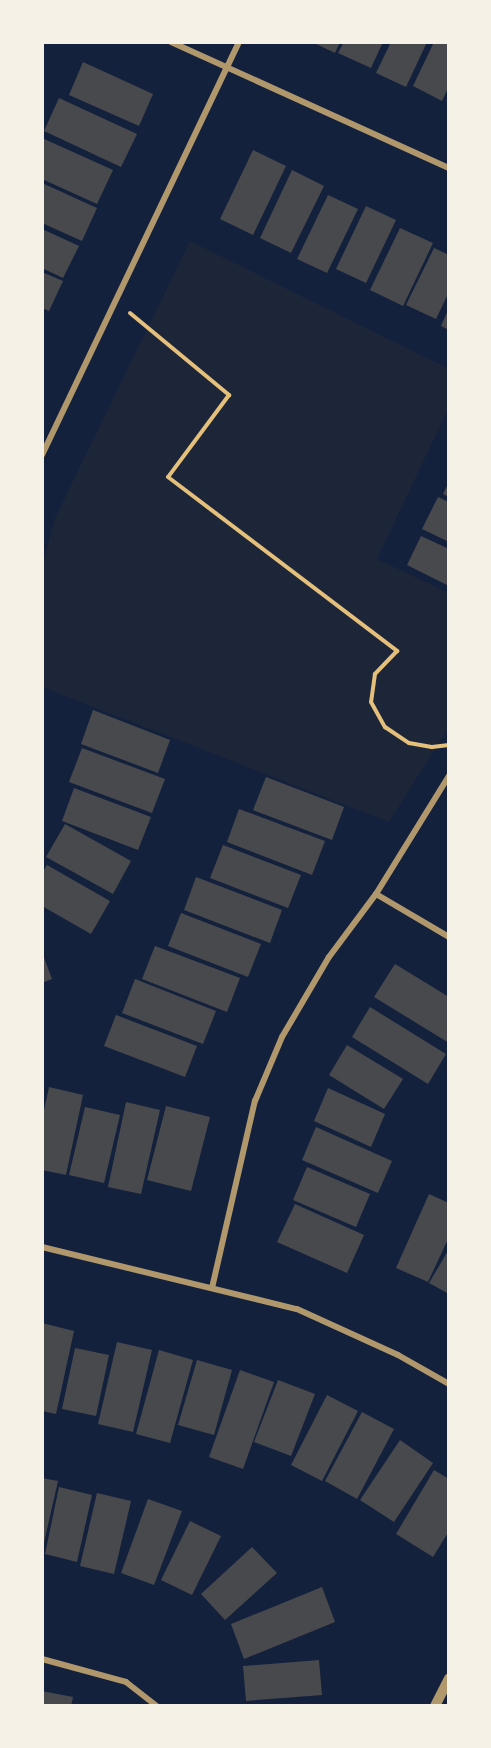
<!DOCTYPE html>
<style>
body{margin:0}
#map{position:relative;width:491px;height:1748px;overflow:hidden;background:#14213d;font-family:"Zilla Slab",serif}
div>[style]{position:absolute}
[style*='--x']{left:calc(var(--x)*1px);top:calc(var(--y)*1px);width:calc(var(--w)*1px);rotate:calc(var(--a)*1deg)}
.green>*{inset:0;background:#1d2539}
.building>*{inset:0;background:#48494c}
.path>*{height:4px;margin:-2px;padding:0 2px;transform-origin:2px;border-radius:2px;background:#e5c07b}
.minor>*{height:6px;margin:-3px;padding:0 3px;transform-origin:3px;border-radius:3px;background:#b1986c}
.tertiary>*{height:10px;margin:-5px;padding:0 5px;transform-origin:5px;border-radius:5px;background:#b1986c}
span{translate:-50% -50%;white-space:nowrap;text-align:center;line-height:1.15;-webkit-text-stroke:4.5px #f6f1e7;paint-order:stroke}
.frame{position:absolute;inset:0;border:44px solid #f6f1e7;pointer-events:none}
</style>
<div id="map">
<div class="green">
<div style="clip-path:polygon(190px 241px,449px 369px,449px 407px,377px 559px,449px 593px,449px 727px,389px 822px,42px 687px,42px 568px,55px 518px)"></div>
</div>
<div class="building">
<div style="clip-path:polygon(312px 42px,340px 42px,335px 53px)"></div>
<div style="clip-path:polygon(344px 42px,383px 42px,371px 68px,338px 53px)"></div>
<div style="clip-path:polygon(391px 42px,427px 42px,406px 87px,376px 73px)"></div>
<div style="clip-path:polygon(434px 42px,449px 42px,449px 86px,442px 101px,413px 86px)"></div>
<div style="clip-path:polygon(83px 62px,153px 94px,139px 126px,69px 95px)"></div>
<div style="clip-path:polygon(59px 98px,137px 134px,121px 167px,44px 131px)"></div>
<div style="clip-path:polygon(42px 138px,113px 170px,97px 204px,42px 179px)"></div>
<div style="clip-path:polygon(253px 150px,286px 166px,253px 235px,220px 219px)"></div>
<div style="clip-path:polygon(292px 170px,324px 186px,291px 253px,260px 238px)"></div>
<div style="clip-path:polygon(42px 183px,97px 208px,82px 241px,42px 223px)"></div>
<div style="clip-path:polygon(328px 195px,358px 209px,327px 273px,297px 259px)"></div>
<div style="clip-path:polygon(366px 206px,396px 220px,366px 283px,336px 269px)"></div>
<div style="clip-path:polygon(400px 228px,433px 243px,403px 306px,370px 290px)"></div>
<div style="clip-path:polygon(42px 229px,79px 246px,63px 278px,42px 268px)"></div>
<div style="clip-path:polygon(434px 248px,449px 255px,449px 292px,436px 319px,406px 305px)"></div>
<div style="clip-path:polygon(42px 272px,63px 281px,49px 311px,42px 308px)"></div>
<div style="clip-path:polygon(449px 308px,449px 330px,441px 326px)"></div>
<div style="clip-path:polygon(449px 482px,449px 497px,443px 494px)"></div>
<div style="clip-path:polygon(438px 497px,449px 502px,449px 542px,422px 529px)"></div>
<div style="clip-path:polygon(421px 536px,449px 549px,449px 586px,407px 565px)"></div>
<div style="clip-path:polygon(93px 710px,170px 740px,158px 773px,81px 744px)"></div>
<div style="clip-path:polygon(82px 748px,165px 779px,152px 813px,69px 782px)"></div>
<div style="clip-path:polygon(266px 777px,344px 807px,332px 840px,253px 810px)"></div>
<div style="clip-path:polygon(74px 788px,151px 817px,138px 850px,62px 821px)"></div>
<div style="clip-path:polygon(239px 809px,325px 841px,312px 875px,227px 842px)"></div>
<div style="clip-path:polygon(65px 824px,131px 861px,113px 894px,46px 857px)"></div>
<div style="clip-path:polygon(223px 845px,301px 875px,288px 908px,210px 878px)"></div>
<div style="clip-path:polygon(47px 865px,110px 901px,91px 934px,42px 906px,42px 873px)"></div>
<div style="clip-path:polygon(196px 877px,282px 910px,270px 943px,184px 910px)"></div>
<div style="clip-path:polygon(181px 913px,261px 944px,248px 977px,168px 946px)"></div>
<div style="clip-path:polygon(155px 946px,240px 978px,227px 1012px,142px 979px)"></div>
<div style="clip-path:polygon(42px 952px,52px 979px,42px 983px)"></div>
<div style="clip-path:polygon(395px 964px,449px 997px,449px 1043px,374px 997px)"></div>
<div style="clip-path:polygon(135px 979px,216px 1011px,203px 1044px,122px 1013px)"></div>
<div style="clip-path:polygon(370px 1007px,446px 1054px,428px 1084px,352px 1037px)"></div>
<div style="clip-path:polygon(116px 1015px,197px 1046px,185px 1077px,104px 1046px)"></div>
<div style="clip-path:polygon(347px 1045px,403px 1079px,384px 1109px,329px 1075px)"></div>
<div style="clip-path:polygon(49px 1087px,83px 1095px,66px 1175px,42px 1170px,42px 1119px)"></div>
<div style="clip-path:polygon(328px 1088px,385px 1114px,371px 1147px,314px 1121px)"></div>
<div style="clip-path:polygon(126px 1102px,160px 1110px,141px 1194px,108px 1187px)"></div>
<div style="clip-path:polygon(166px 1106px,210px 1117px,191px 1191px,147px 1180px)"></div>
<div style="clip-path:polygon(85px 1107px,120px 1115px,104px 1183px,69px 1175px)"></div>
<div style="clip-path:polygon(316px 1127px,392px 1161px,378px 1193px,302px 1160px)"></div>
<div style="clip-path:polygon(307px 1167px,370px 1194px,356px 1227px,293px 1200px)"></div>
<div style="clip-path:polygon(429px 1194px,449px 1203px,449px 1237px,428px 1282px,396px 1268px)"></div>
<div style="clip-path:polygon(295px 1204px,364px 1235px,347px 1273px,277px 1242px)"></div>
<div style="clip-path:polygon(449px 1249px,449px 1294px,429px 1283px)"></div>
<div style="clip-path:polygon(42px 1323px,74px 1331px,56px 1414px,42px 1411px)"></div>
<div style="clip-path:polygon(117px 1342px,152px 1350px,133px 1432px,98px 1424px)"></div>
<div style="clip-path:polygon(75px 1348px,109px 1355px,96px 1416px,62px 1409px)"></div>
<div style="clip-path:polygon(159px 1350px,193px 1360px,170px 1443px,136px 1434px)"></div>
<div style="clip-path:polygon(197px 1360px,232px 1370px,214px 1435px,178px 1425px)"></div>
<div style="clip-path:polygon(240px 1370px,274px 1382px,243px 1469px,209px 1457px)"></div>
<div style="clip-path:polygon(278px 1380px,315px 1394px,291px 1456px,254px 1442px)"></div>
<div style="clip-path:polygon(327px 1395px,358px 1411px,322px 1481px,291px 1465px)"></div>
<div style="clip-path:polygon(362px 1412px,394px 1429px,357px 1499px,325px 1481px)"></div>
<div style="clip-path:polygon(400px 1440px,433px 1463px,394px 1522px,360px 1500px)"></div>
<div style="clip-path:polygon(434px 1470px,449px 1479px,449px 1531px,433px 1557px,396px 1534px)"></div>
<div style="clip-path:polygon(42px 1478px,58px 1481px,43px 1547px,42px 1547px)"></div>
<div style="clip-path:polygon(59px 1487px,92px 1495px,77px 1562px,45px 1554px)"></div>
<div style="clip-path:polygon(97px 1493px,131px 1501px,114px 1574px,80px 1566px)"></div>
<div style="clip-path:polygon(148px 1499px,182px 1511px,154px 1585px,121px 1573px)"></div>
<div style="clip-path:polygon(190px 1521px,221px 1536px,192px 1595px,161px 1580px)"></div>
<div style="clip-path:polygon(252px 1547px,277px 1573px,225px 1620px,201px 1594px)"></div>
<div style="clip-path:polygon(322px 1587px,335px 1622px,244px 1659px,231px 1624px)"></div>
<div style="clip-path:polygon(319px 1660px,322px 1695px,246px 1701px,243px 1666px)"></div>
<div style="clip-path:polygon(42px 1691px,73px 1697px,71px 1706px,42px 1706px)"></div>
</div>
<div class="path">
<div style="--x:130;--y:313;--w:129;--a:39.6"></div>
<div style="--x:229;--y:395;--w:102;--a:126.6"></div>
<div style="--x:168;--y:477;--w:288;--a:37.2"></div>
<div style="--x:397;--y:651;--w:32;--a:134"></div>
<div style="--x:375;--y:674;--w:28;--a:98"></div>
<div style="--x:371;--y:702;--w:29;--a:61"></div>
<div style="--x:385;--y:727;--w:29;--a:34"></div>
<div style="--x:409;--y:743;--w:23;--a:10"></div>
<div style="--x:432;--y:747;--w:17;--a:-7"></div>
</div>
<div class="minor">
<div style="--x:171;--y:42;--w:305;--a:24.4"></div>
<div style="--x:42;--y:455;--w:458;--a:-64.5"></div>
<div style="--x:376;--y:894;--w:85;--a:30.5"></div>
<div style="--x:42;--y:1247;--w:262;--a:13.7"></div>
<div style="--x:297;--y:1309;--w:111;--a:24.5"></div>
<div style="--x:398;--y:1355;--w:59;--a:29.6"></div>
<div style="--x:212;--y:1288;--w:192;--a:-77.1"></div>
<div style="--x:255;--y:1101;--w:69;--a:-67.1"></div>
<div style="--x:282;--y:1037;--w:93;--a:-59.6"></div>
<div style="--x:329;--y:957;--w:79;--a:-53.3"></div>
<div style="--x:376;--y:894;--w:139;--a:-58.3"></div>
<div style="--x:42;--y:1659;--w:87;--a:15.3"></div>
<div style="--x:126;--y:1682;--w:39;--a:38"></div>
</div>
<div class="tertiary">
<div style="--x:435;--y:1706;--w:31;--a:-63"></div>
</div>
<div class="frame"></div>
</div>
